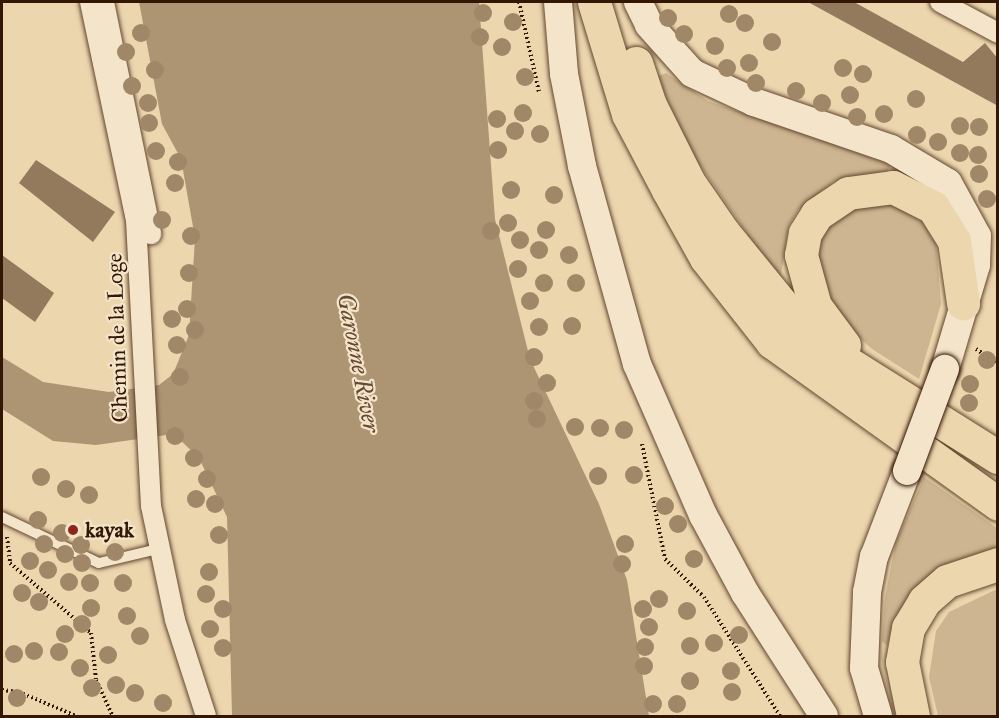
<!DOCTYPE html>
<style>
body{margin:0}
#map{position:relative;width:999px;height:718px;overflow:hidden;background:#ecd6ae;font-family:"IM FELL Great Primer",serif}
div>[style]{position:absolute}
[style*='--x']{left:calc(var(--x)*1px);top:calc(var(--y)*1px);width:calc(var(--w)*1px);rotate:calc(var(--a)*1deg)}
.green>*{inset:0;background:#cdb591}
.water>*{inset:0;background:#ad9574}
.building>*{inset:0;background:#937a5c}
.path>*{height:4px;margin-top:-2px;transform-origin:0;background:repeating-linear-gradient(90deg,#331603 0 1.5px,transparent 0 4.5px)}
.roads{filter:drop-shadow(0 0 2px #61462e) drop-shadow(0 0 2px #61462e)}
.service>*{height:10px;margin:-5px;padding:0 5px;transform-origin:5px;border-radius:5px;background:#f3e4ca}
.minor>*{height:20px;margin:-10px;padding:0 10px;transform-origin:10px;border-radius:10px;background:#f3e4ca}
.secondary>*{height:28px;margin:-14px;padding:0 14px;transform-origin:14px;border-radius:14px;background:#f3e4ca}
.motorway>*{height:33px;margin:-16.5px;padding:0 16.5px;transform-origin:16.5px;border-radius:16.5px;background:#ecd6ae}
.bridges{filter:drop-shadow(0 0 2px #331603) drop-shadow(0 0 2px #331603)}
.secondary-bridge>*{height:28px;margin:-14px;padding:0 14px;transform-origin:14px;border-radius:14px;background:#f3e4ca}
.trees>*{width:18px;height:18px;margin:-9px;border-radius:50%;background:#a08768}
.dots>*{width:16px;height:16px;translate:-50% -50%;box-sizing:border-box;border:3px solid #f3e4ca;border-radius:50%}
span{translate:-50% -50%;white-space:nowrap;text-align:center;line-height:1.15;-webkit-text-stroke:4.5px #f3e4ca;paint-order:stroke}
.street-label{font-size:22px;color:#331603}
.poi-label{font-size:22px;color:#331603;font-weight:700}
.left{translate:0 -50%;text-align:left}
.water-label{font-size:24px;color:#644930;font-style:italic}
.frame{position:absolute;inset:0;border:3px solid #331603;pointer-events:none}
</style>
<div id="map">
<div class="green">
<div style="clip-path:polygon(666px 73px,708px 101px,892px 164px,887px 171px,834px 181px,798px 210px,789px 225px,780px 281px,697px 161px,656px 77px)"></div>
<div style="clip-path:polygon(890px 202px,922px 222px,936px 243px,941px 304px,919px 379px,872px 349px,836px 316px,815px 279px,814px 250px,826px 227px,864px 204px)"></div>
<div style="clip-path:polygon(924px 477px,997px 528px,997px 550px,938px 568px,896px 616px,887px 646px,882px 641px,885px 597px,896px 542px)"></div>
<div style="clip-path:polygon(997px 589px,997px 716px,938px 716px,929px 677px,936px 631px,949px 612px)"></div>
</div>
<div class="water">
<div style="clip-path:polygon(139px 2px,479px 2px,495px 219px,530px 359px,599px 504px,627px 580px,649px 716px,232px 716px,227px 517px,199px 458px,174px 434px,96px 445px,53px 441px,2px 409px,2px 357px,43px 382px,109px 392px,159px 385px,173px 374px,189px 335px,195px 238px,181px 159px,162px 124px)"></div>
</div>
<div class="building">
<div style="clip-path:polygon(808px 2px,854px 2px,963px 62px,985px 43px,998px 59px,998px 106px)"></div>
<div style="clip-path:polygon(36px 160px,115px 212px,93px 242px,19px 183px)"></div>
<div style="clip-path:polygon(2px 255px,54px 293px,35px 322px,2px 298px)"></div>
</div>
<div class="path">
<div style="--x:519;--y:2;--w:92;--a:77.5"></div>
<div style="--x:976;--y:349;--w:27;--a:34"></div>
<div style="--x:642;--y:444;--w:117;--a:78.7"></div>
<div style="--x:665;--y:559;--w:54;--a:44.3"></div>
<div style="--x:704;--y:597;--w:141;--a:57.4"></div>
<div style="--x:7;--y:537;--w:26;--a:83"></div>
<div style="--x:10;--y:563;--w:107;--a:40.8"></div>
<div style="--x:91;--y:633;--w:47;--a:83.9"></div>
<div style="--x:96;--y:680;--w:40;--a:65"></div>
<div style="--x:2;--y:690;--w:17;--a:7"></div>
<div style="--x:19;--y:692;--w:62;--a:22.8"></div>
</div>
<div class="roads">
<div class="service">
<div style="--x:2;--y:517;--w:107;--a:25.4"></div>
<div style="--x:99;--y:563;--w:61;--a:-13.3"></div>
</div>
<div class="minor">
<div style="--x:90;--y:2;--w:223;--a:78.1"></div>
<div style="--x:136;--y:220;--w:286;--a:87"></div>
<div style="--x:151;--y:506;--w:116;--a:78.1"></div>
<div style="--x:175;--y:620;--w:101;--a:72.1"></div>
<div style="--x:104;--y:2;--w:237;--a:78.5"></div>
<div style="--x:940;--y:2;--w:66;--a:28.1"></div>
</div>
<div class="secondary">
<div style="--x:558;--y:2;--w:72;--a:85.2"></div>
<div style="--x:564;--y:74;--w:94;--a:78.9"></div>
<div style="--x:582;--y:166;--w:205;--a:74.5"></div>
<div style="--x:637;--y:364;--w:165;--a:66.4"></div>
<div style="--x:703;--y:515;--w:89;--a:61.7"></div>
<div style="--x:745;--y:593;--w:146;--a:57.3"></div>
<div style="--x:638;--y:2;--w:25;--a:64"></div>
<div style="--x:649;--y:25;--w:64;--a:48.1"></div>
<div style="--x:692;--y:73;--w:68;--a:25.1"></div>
<div style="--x:754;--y:102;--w:145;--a:18.9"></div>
<div style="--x:891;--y:149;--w:66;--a:30.8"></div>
<div style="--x:948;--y:183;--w:60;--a:61.3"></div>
<div style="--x:977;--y:236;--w:29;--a:92"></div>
<div style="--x:976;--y:265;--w:109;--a:106.6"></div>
<div style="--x:878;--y:716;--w:50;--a:-106.3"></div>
<div style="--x:864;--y:668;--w:76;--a:-87.7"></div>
<div style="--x:867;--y:592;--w:36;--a:-79"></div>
<div style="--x:874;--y:557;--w:92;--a:-69"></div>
</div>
<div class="motorway">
<div style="--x:594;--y:2;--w:117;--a:73.1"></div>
<div style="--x:628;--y:114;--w:86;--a:62.2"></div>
<div style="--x:668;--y:190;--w:78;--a:60.8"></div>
<div style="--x:706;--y:258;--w:107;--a:51.8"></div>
<div style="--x:772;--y:342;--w:278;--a:35.6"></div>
<div style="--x:636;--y:63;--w:44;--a:71.6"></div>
<div style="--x:650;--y:105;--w:85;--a:63.4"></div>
<div style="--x:688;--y:181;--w:62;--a:55.5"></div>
<div style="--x:723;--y:232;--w:119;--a:50.8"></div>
<div style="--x:798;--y:324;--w:45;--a:40.5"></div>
<div style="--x:832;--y:353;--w:196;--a:32.1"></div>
<div style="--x:844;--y:345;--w:49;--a:-126.6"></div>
<div style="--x:815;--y:306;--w:53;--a:-105.4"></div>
<div style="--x:801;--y:255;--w:22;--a:-80"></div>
<div style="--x:805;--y:233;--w:22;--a:-58"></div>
<div style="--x:817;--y:214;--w:37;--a:-34"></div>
<div style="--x:848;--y:193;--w:45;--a:-7.6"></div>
<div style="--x:893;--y:187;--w:45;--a:26.6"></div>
<div style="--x:933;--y:207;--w:40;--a:58"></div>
<div style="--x:954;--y:241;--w:63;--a:81.7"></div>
<div style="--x:913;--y:716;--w:55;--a:-101.5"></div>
<div style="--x:902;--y:662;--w:35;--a:-80"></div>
<div style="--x:908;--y:628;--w:31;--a:-59"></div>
<div style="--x:924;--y:601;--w:30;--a:-41"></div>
<div style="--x:947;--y:581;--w:54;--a:-18.4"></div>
</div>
</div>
<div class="bridges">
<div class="secondary-bridge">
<div style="--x:907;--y:471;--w:109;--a:-69.6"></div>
</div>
</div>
<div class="trees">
<div style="left:483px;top:13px"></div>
<div style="left:729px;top:14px"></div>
<div style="left:668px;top:18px"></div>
<div style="left:513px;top:22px"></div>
<div style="left:745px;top:23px"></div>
<div style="left:141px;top:33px"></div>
<div style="left:684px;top:34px"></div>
<div style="left:480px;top:37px"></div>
<div style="left:772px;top:42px"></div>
<div style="left:715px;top:46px"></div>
<div style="left:502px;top:47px"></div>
<div style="left:126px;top:52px"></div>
<div style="left:749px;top:63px"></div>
<div style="left:727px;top:68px"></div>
<div style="left:843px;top:68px"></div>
<div style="left:155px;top:70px"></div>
<div style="left:863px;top:74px"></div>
<div style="left:525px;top:77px"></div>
<div style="left:756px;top:83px"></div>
<div style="left:132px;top:86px"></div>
<div style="left:796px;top:91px"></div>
<div style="left:850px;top:95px"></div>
<div style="left:916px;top:99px"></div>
<div style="left:148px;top:103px"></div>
<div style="left:822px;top:103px"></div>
<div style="left:523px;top:113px"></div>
<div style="left:884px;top:114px"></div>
<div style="left:857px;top:117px"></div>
<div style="left:497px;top:119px"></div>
<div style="left:149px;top:123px"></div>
<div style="left:960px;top:126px"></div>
<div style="left:979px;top:127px"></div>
<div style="left:515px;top:131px"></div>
<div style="left:540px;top:134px"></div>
<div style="left:917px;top:135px"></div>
<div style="left:938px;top:142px"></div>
<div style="left:498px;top:150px"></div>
<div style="left:156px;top:151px"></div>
<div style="left:960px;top:153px"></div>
<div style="left:978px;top:155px"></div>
<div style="left:178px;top:162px"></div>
<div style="left:979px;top:174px"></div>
<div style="left:175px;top:183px"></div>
<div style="left:511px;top:190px"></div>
<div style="left:554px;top:195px"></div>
<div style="left:987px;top:199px"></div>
<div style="left:162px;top:220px"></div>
<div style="left:508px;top:223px"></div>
<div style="left:546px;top:230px"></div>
<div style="left:491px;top:231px"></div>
<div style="left:191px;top:236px"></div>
<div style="left:520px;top:240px"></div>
<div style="left:539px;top:250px"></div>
<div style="left:569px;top:255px"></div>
<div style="left:518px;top:269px"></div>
<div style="left:189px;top:273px"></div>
<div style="left:544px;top:283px"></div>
<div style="left:576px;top:283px"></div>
<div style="left:530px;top:301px"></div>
<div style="left:187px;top:309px"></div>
<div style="left:172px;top:319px"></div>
<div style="left:572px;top:326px"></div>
<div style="left:539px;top:327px"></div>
<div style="left:195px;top:330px"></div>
<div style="left:177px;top:345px"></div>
<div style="left:534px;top:357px"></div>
<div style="left:987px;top:360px"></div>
<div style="left:180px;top:377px"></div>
<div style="left:547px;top:383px"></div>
<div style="left:970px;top:384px"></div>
<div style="left:534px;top:401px"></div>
<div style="left:969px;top:403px"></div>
<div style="left:537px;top:419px"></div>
<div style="left:575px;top:427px"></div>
<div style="left:600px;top:428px"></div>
<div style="left:624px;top:430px"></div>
<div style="left:175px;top:436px"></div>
<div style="left:194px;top:458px"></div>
<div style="left:634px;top:475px"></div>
<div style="left:598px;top:476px"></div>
<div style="left:41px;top:477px"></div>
<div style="left:207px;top:479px"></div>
<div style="left:66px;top:489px"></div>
<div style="left:89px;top:495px"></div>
<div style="left:196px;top:499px"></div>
<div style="left:215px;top:504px"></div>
<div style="left:665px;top:506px"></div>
<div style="left:38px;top:520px"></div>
<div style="left:678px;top:524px"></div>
<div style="left:62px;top:533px"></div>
<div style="left:219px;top:535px"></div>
<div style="left:44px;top:544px"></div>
<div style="left:625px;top:544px"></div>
<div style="left:81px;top:545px"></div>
<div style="left:115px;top:552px"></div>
<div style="left:65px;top:554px"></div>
<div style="left:694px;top:559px"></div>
<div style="left:30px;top:561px"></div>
<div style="left:82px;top:563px"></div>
<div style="left:622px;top:564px"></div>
<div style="left:48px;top:570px"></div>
<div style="left:209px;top:572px"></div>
<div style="left:69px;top:582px"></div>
<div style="left:90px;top:583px"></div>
<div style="left:123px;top:583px"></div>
<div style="left:22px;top:593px"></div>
<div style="left:206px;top:594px"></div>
<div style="left:659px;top:599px"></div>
<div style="left:39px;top:602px"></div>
<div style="left:91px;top:608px"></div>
<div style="left:223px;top:609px"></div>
<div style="left:643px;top:609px"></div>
<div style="left:687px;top:611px"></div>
<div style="left:127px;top:616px"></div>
<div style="left:82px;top:624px"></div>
<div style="left:649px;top:627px"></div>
<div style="left:210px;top:629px"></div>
<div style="left:65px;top:634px"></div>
<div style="left:739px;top:635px"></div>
<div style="left:140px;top:636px"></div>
<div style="left:714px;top:643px"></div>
<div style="left:690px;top:646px"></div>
<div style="left:645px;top:647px"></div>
<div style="left:223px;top:648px"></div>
<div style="left:34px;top:651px"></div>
<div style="left:59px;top:652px"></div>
<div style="left:14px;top:654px"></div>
<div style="left:108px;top:655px"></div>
<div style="left:644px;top:666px"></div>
<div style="left:80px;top:668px"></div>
<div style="left:731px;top:671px"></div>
<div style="left:690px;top:681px"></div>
<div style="left:116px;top:685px"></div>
<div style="left:92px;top:688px"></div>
<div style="left:732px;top:692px"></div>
<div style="left:135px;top:693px"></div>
<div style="left:17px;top:698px"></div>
<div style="left:163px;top:703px"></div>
<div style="left:653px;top:704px"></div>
<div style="left:677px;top:704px"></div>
</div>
<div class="dots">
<div style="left:73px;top:530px;background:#8f2418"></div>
</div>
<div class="street-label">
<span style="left:117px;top:338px;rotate:-92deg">Chemin de la Loge</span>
</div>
<div class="poi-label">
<span class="left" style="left:85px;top:530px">kayak</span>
</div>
<div class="water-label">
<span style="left:358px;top:363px;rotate:79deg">Garonne River</span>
</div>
<div class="frame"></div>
</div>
